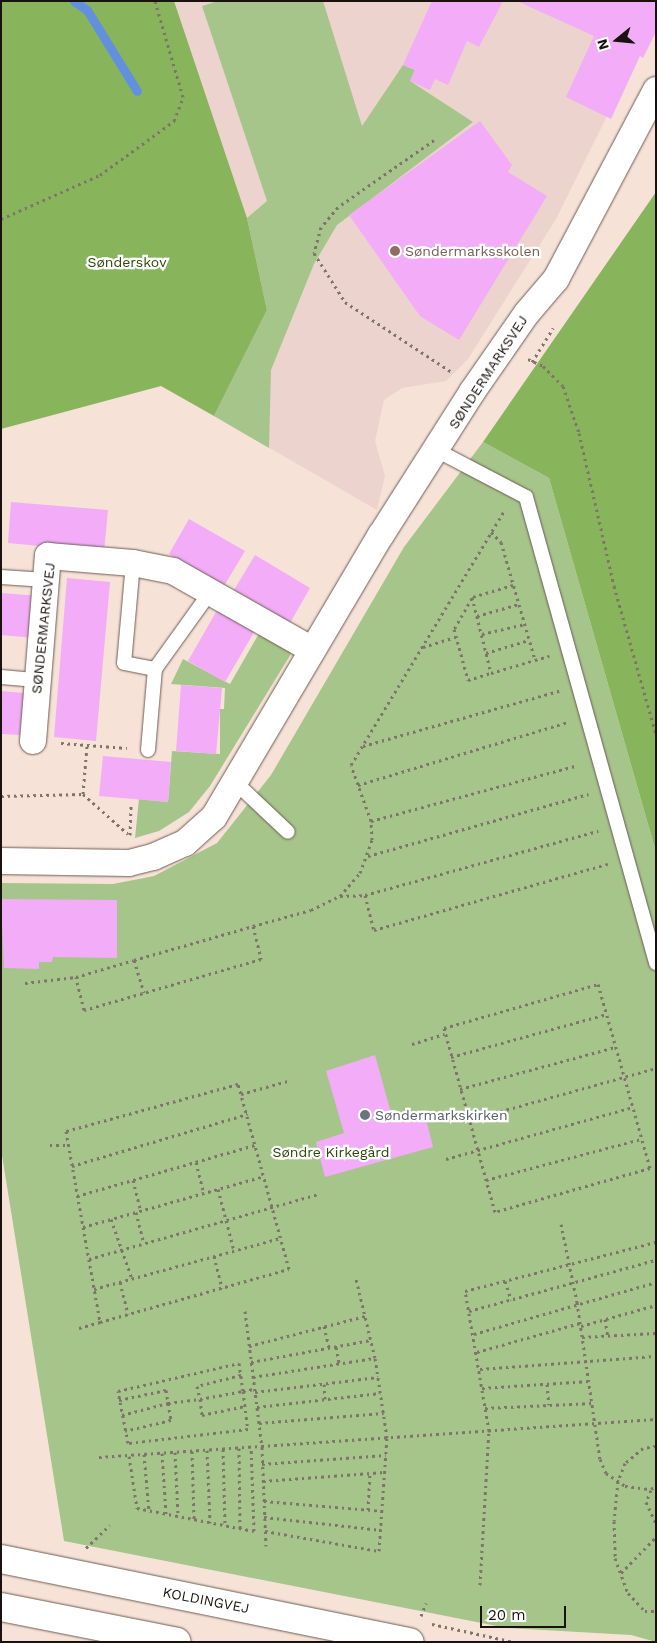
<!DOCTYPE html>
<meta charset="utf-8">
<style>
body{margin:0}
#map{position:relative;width:657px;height:1643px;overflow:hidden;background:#f7e2d7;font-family:"Work Sans",sans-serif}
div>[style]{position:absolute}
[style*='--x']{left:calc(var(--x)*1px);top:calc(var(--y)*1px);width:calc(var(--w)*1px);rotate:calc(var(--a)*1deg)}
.education>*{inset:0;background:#edd3cd}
.green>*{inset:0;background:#a6c58b}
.forest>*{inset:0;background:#88b45c}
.stream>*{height:9px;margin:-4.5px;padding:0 4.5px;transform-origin:4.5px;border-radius:4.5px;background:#6390de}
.building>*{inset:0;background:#f2acf8}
.path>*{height:3px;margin-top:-1.5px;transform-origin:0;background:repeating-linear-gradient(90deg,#80736b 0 2.5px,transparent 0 6.5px)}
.roads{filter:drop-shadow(0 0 1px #6e5c53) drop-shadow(0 0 1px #6e5c53)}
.lane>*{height:14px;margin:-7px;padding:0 7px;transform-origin:7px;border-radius:7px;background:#fff}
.street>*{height:26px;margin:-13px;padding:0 13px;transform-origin:13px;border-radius:13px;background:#fff}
.secondary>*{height:28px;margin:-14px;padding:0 14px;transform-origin:14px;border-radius:14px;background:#fff}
.dots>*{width:14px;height:14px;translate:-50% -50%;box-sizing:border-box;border:2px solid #fff;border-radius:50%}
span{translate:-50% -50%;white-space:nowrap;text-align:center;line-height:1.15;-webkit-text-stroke:4.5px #fff;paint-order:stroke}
.education-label{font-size:14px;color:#785e54}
.left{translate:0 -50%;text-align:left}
.park-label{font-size:14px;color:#2c4806}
.street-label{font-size:14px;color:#19120e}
.worship-label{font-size:14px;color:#5b616d}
.frame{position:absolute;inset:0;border:2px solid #19120e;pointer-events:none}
.north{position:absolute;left:592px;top:15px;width:50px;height:50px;-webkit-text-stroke:4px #fff;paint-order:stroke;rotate:253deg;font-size:14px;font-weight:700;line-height:20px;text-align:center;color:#19120e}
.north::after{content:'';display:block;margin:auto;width:18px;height:22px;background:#19120e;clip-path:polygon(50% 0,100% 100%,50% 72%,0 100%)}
.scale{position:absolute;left:480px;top:1606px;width:86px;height:22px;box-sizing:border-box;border:2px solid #19120e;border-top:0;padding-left:6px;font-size:15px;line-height:18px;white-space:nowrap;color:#19120e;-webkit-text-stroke:4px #fff;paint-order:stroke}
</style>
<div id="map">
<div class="education">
<div style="clip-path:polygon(174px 1px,656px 1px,618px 94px,556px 219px,468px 359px,446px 381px,402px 388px,384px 400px,375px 441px,385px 476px,377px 510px,214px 416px,267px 310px,247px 218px)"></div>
</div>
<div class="green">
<div style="clip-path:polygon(218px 1px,323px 1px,362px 126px,403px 65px,415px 70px,410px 81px,473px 122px,337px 225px,314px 264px,271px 370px,269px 448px,214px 416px,267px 310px,247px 218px,267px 201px,202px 6px)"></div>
<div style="clip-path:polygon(483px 442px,549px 478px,656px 852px,656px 1642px,631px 1635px,507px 1628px,64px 1541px,1px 1149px,1px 883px,113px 884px,154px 876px,217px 843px,271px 775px,404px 547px)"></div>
<div style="clip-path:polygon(261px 630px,294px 649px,210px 786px,189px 812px,159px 831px,135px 838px,139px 799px,168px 802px,172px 751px,220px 754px,220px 709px,224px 709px,225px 688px,171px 684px,183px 659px,230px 684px)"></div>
</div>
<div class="forest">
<div style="clip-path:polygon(1px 1px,174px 1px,247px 218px,267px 310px,214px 416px,161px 386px,1px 429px)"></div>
<div style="clip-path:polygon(656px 192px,656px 852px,549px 478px,483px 442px)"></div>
</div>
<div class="stream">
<div style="--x:74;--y:1;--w:16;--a:35"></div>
<div style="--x:87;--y:10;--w:95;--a:58.3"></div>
</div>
<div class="building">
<div style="clip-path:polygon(432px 1px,503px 1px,479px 47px,467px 41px,448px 85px,435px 79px,430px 90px,410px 81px,415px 70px,403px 65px)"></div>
<div style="clip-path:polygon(517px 1px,656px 1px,656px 32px,643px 58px,640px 56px,611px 119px,566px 97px,594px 36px)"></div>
<div style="clip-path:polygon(480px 121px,512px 165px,508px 172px,547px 196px,459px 340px,420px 316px,349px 215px)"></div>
<div style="clip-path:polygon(11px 502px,108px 510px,104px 552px,8px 543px)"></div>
<div style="clip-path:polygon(189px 519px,245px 551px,224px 586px,169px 554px)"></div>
<div style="clip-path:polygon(255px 555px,310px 588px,290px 623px,234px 590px)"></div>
<div style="clip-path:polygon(67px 578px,110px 582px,96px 741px,54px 737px)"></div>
<div style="clip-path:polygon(1px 593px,40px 596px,36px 638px,1px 635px)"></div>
<div style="clip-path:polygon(220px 605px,257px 627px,225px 682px,188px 661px)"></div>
<div style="clip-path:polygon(181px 685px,222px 688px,216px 754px,176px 751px)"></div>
<div style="clip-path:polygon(1px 691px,24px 693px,20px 735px,1px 734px)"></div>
<div style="clip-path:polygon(103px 756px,171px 762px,168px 802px,99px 796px)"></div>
<div style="clip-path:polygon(1px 899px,117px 900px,117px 958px,53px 957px,52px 962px,39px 962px,39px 969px,4px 968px)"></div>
<div style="clip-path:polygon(375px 1055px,393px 1120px,424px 1111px,433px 1147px,325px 1177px,316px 1142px,344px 1133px,326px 1071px)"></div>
</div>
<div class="path">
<div style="--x:434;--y:140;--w:117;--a:145.1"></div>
<div style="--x:338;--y:207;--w:26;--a:130"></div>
<div style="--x:321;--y:227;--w:27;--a:105"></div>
<div style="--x:314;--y:253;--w:58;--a:57.7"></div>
<div style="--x:345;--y:302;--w:129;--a:33.3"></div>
<div style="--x:1;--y:219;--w:108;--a:-24"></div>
<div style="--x:100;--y:175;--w:92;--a:-36.1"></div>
<div style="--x:174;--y:121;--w:26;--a:-69"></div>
<div style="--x:183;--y:97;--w:100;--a:-106.3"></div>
<div style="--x:528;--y:359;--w:17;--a:25"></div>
<div style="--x:543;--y:366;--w:28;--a:45"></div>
<div style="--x:563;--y:386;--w:50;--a:71.2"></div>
<div style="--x:579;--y:433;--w:157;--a:77.1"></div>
<div style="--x:614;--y:586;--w:154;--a:74.2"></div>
<div style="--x:532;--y:362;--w:40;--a:-58"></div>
<div style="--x:491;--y:532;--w:14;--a:45"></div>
<div style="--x:501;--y:542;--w:123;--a:73.9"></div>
<div style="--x:535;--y:660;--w:15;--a:-16"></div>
<div style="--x:513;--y:585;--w:43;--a:163.7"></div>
<div style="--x:472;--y:597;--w:78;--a:76"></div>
<div style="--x:491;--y:673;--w:46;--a:-16.5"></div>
<div style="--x:472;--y:598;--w:36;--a:120"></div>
<div style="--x:454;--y:629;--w:53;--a:74.6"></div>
<div style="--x:468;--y:680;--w:24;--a:-17"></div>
<div style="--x:477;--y:616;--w:44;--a:-15.9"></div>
<div style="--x:482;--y:634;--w:44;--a:-13.1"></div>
<div style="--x:423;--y:647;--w:34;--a:-17"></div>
<div style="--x:486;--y:653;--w:45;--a:-16.8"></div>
<div style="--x:61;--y:743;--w:66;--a:4.3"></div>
<div style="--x:363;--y:746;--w:204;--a:-15.7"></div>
<div style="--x:358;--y:785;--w:219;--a:-16.7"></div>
<div style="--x:83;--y:794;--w:49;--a:-85.3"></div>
<div style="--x:1;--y:796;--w:82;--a:-1.4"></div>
<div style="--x:83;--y:794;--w:60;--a:41.6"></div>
<div style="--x:371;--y:821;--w:214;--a:-15.1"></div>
<div style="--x:130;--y:835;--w:32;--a:-88"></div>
<div style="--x:368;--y:856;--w:229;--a:-15.7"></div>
<div style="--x:365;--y:895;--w:36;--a:76"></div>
<div style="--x:374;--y:930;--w:243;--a:-15.8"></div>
<div style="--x:340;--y:896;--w:25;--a:-2"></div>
<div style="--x:365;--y:895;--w:242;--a:-15.4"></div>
<div style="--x:253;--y:926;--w:34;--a:76"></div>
<div style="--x:261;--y:959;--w:184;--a:163.9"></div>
<div style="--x:84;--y:1010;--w:34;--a:-104"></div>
<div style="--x:76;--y:977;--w:60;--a:-16.3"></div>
<div style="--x:134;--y:960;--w:124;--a:-15.9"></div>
<div style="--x:253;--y:926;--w:60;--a:-15.4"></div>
<div style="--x:311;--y:910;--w:32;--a:-26"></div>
<div style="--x:340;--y:896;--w:30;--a:-49"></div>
<div style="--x:360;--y:873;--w:35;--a:-70"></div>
<div style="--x:372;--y:840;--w:19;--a:-93"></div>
<div style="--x:371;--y:821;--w:59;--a:-109.7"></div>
<div style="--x:351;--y:765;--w:298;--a:-58.9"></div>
<div style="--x:134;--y:960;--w:34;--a:73"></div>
<div style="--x:25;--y:983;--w:51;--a:-6.7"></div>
<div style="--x:598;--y:984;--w:191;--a:74.2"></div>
<div style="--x:650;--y:1168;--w:161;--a:164.2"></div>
<div style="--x:495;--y:1212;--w:191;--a:-105.5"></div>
<div style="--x:444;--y:1028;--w:160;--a:-15.9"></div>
<div style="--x:412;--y:1044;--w:34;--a:-17"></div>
<div style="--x:451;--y:1057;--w:162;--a:-15.4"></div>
<div style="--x:460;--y:1089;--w:162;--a:-15.1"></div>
<div style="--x:241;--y:1094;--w:49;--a:-15.5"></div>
<div style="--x:469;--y:1120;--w:194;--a:-15.5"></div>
<div style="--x:50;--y:1145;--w:18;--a:0"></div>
<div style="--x:446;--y:1159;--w:194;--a:-15.5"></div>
<div style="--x:196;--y:1162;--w:32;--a:76"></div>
<div style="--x:72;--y:1166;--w:183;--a:-16.5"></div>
<div style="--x:133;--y:1180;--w:32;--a:76"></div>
<div style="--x:486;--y:1180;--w:160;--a:-14.8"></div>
<div style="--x:218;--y:1189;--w:64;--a:75.5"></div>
<div style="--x:77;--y:1196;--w:185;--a:-16"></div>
<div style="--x:136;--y:1212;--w:32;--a:76"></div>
<div style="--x:111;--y:1219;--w:64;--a:70.7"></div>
<div style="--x:561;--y:1224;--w:80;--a:78.4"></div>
<div style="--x:577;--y:1302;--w:159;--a:81.7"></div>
<div style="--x:600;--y:1459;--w:15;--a:67"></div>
<div style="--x:606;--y:1473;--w:23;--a:34"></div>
<div style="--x:625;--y:1486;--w:26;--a:7"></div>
<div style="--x:651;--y:1489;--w:6;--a:-31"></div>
<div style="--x:83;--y:1227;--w:188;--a:-15.7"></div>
<div style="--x:214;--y:1256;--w:33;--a:76"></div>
<div style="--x:89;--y:1259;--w:239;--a:-15.8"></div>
<div style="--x:505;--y:1281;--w:20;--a:72"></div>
<div style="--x:120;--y:1282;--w:33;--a:76"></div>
<div style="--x:94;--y:1289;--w:194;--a:-15.3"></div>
<div style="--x:245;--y:1311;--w:137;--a:82.9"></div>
<div style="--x:262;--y:1447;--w:99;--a:87.7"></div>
<div style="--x:469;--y:1311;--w:194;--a:-15.3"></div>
<div style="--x:605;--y:1319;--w:18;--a:81"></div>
<div style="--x:324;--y:1326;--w:23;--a:77"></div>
<div style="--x:581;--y:1326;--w:78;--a:-15.6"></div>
<div style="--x:79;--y:1328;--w:22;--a:-16"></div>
<div style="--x:100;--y:1322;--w:196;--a:-15.7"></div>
<div style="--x:289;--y:1269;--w:192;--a:-105.4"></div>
<div style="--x:238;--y:1084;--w:178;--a:164.7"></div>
<div style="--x:66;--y:1131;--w:194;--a:79.9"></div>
<div style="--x:474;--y:1334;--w:189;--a:-15.9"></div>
<div style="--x:582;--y:1337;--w:74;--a:-3.1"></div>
<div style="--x:249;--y:1346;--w:120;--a:-14.5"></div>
<div style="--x:336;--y:1347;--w:16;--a:79"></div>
<div style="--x:477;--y:1352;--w:107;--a:-15.7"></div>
<div style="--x:251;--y:1362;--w:122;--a:-10.4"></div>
<div style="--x:480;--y:1369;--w:176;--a:-4.2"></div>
<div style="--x:241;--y:1375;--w:45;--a:166"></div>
<div style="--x:197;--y:1386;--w:13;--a:77"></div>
<div style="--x:200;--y:1399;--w:44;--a:-10.5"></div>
<div style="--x:243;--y:1391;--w:38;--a:83"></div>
<div style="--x:248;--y:1429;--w:121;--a:173.3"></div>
<div style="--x:128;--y:1443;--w:53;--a:-100.9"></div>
<div style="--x:118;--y:1391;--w:124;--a:-13"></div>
<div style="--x:239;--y:1363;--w:28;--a:82"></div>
<div style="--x:243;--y:1391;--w:11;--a:-10"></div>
<div style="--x:253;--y:1377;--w:123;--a:-8.9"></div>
<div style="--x:324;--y:1384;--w:15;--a:86"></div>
<div style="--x:547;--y:1384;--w:21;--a:85"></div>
<div style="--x:482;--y:1388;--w:108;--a:-3.7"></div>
<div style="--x:255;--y:1392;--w:124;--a:-7"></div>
<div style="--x:119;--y:1400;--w:48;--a:-12"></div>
<div style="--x:166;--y:1390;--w:13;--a:81"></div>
<div style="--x:168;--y:1403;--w:32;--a:-7"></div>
<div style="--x:200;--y:1399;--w:16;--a:83"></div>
<div style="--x:202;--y:1415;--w:44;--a:-11.8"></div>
<div style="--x:257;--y:1407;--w:124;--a:-6.5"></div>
<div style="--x:485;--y:1408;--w:108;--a:-2.7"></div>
<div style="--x:122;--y:1415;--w:48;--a:-14.6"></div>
<div style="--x:168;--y:1403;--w:17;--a:80"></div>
<div style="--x:171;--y:1420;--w:47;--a:166.6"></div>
<div style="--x:259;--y:1423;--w:125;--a:-4.6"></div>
<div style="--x:656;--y:1446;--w:13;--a:171"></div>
<div style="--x:643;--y:1448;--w:23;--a:140"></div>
<div style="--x:625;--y:1463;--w:19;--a:111"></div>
<div style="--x:618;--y:1481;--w:40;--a:95.7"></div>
<div style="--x:614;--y:1521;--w:37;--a:88"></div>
<div style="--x:615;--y:1558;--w:37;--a:70"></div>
<div style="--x:628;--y:1593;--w:25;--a:47"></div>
<div style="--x:645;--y:1611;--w:11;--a:0"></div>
<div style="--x:239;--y:1448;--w:81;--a:89.3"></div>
<div style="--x:223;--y:1449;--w:77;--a:88.5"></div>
<div style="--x:207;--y:1450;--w:73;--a:87.6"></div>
<div style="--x:192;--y:1451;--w:69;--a:88.3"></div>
<div style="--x:175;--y:1452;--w:64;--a:87.3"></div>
<div style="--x:162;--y:1453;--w:61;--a:86.2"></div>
<div style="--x:144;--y:1454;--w:57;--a:85"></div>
<div style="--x:129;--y:1456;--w:53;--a:81.3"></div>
<div style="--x:137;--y:1508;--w:119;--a:11.1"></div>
<div style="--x:254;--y:1531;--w:84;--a:-92"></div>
<div style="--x:99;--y:1457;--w:558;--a:-3.9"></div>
<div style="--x:262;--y:1464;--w:124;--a:-4.2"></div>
<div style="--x:263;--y:1481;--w:122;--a:-4.2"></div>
<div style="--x:651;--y:1490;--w:13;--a:113"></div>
<div style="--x:646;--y:1502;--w:23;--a:65"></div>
<div style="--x:264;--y:1501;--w:118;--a:4.8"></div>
<div style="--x:368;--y:1510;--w:37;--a:-87"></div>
<div style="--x:264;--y:1517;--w:118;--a:6.3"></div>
<div style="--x:265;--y:1531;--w:116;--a:10"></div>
<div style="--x:379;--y:1551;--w:113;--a:-86"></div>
<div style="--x:387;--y:1438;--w:81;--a:-98.5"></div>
<div style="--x:375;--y:1358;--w:81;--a:-103.5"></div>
<div style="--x:86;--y:1548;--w:33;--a:-44"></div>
<div style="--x:621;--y:1573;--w:50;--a:-45.8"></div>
<div style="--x:480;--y:1585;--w:154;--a:-86.7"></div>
<div style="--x:489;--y:1431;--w:142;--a:-99.7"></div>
<div style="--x:465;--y:1291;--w:197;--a:-14.4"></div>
<div style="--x:421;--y:1616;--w:14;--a:-69"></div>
<div style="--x:432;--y:1624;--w:84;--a:12.4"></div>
</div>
<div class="roads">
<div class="lane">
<div style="--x:438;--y:451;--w:99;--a:27.6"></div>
<div style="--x:526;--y:497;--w:484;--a:74.4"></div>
<div style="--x:133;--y:563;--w:100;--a:95.1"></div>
<div style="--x:124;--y:663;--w:32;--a:11"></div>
<div style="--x:155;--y:669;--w:96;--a:-54.3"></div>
<div style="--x:1;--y:577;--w:45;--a:3.8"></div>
<div style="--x:1;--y:677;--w:36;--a:5"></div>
<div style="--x:148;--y:750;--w:81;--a:-85.1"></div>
<div style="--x:236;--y:783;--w:71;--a:43.3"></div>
</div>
<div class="street">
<div style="--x:33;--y:741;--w:186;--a:-85.4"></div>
<div style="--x:48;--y:556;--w:85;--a:4.7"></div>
<div style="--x:133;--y:563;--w:41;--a:11.3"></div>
<div style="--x:173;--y:571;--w:159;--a:29.5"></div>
<div style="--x:1;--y:861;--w:128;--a:0.9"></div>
<div style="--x:129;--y:863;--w:25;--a:-14"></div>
<div style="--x:153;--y:857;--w:35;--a:-24"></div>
<div style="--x:185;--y:843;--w:39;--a:-42"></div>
<div style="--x:214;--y:817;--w:328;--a:-59.4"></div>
<div style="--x:381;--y:535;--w:169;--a:-57.5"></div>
<div style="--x:472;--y:392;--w:96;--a:-55.2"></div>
<div style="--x:527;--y:313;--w:45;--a:-49.5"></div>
<div style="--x:556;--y:279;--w:214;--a:-62.1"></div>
</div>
<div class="secondary">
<div style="--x:1;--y:1559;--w:417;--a:11.5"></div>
<div style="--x:1;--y:1607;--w:179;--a:11.2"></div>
</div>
</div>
<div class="dots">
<div style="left:395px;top:251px;background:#8d6e63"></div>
<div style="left:365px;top:1115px;background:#6b7280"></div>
</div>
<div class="education-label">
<span class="left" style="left:405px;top:251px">Søndermarksskolen</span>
</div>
<div class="park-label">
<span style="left:127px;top:262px">Sønderskov</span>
<span style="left:331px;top:1152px">Søndre Kirkegård</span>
</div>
<div class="street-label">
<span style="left:488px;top:372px;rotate:-57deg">SØNDERMARKSVEJ</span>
<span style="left:43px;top:628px;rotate:-84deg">SØNDERMARKSVEJ</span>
<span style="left:206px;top:1600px;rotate:11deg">KOLDINGVEJ</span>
</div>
<div class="worship-label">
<span class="left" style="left:375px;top:1115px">Søndermarkskirken</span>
</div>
<div class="frame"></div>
<div class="north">N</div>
<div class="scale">20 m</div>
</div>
